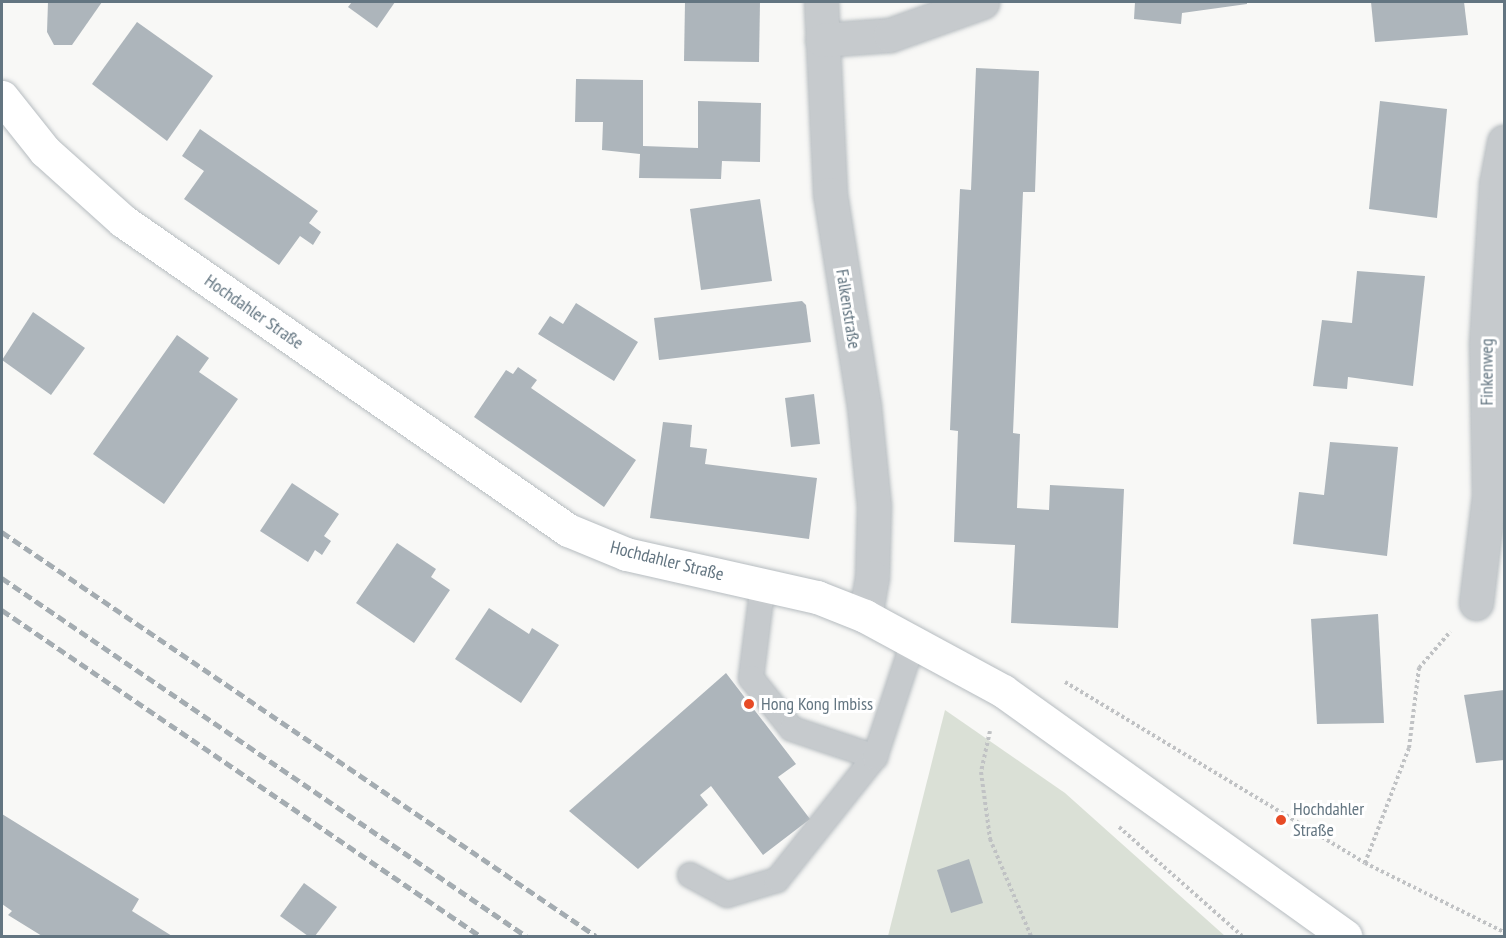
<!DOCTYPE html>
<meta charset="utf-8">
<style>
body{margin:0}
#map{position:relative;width:1506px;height:938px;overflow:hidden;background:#f8f8f6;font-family:"PT Sans Narrow",sans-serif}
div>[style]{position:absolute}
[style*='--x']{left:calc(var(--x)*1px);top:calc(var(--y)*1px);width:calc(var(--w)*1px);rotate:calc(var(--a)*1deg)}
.green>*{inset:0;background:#dae0d6}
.building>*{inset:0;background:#adb5bb}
.path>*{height:4px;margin-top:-2px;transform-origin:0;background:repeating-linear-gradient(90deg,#c0c2c4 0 3px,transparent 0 6px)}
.roads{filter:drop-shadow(0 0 2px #b6bcc0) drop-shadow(0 0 2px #b6bcc0)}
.lane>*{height:24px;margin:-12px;padding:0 12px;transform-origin:12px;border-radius:12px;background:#c6cacd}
.street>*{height:33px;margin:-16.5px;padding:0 16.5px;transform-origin:16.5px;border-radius:16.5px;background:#c6cacd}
.secondary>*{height:33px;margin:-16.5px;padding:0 16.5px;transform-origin:16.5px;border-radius:16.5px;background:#fff}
.rail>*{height:4.5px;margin-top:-2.25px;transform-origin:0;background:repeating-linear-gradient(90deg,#a4acb1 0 9px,transparent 0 13.5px)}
.dots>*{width:16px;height:16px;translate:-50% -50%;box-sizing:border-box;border:3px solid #fff;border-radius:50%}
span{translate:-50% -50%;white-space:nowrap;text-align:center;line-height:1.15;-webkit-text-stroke:6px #fff;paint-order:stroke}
.street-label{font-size:18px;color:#637581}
.poi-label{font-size:18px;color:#637581}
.left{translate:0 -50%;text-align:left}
.frame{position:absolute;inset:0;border:3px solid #637581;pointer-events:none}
</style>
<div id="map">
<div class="green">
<div style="clip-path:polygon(945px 710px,1065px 793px,1225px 936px,888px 936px)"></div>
</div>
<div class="building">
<div style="clip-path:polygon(48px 2px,102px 2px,72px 45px,54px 45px,47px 32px)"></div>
<div style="clip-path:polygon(352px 2px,395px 2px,377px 28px,348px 7px)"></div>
<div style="clip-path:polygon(685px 2px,760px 2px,759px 62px,684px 61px)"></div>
<div style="clip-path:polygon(1135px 2px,1247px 2px,1247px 4px,1182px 13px,1181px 24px,1134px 19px)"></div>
<div style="clip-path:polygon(1371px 2px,1464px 2px,1468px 35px,1375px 42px)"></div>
<div style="clip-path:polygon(137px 22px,213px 76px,167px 141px,92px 84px)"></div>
<div style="clip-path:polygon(976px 68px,1039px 71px,1035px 192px,1023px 192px,1013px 433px,1020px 434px,1017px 508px,1049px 510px,1050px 485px,1124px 489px,1118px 628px,1011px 623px,1015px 545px,954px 542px,958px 431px,950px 430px,960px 189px,971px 190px)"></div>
<div style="clip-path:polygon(576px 79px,643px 80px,643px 146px,698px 148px,698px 101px,761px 103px,760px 162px,722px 161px,721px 179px,639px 178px,640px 154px,602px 150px,603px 122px,575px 122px)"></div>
<div style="clip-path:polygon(1380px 101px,1447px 109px,1437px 218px,1369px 209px)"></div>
<div style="clip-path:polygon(200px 129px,318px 211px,309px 223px,321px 232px,313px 245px,300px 236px,279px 265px,184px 199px,204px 171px,182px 156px)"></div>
<div style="clip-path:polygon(760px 199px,772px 281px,701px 290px,690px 209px)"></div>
<div style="clip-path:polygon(1357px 271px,1425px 276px,1413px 386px,1348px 377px,1347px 389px,1313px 386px,1322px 320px,1352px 323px)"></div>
<div style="clip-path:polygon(802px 301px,806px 305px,811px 342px,659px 360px,654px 318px)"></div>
<div style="clip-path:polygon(576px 303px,638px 342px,614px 381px,538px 334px,550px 316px,563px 324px)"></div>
<div style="clip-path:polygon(33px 312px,85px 348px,51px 395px,2px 360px)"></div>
<div style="clip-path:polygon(177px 335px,209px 358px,199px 372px,238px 399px,164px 504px,93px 454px)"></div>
<div style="clip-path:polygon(518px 367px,537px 380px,531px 388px,636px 460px,604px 507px,474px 417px,506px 370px,513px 374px)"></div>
<div style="clip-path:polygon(814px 394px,820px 444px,791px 447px,785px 398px)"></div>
<div style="clip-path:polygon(663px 422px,692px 425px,690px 447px,707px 449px,705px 464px,817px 478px,809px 539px,650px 518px)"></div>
<div style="clip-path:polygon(1330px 442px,1398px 447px,1387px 556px,1293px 544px,1299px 492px,1324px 495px)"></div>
<div style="clip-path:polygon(292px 483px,339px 514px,324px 536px,331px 541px,322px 555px,315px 550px,308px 562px,260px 531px)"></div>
<div style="clip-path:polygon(397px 543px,436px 569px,431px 577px,450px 590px,414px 643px,356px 603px)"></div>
<div style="clip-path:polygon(489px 608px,529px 634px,532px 628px,559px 645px,521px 703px,455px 659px)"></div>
<div style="clip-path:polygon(1378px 614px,1384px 723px,1317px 724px,1311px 619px)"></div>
<div style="clip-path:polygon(726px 673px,796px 764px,778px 777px,810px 819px,763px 855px,711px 786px,700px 795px,708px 805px,638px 869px,569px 811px)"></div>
<div style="clip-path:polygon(1504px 690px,1504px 760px,1476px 763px,1464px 695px)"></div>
<div style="clip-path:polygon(2px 814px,139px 899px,132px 911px,172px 936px,42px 936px,8px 915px,12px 911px,2px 904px)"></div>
<div style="clip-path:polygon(969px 859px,983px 903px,951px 913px,937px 870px)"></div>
<div style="clip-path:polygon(304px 883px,337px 907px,315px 936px,308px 936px,280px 916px)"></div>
</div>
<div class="path">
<div style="--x:1065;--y:682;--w:350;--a:31.1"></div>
<div style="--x:1365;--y:863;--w:155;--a:26.4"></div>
<div style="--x:990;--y:731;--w:42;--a:102.4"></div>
<div style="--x:981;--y:772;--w:68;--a:82.3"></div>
<div style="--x:990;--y:839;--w:105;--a:67.1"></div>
<div style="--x:1119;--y:827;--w:164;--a:41.5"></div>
<div style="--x:1365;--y:863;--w:123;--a:-69.1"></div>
<div style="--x:1409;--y:748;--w:81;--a:-82.9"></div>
<div style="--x:1419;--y:668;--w:48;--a:-49.3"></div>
</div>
<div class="roads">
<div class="lane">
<div style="--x:763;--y:583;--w:96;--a:97.2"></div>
<div style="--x:751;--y:678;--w:65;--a:51.2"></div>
<div style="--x:792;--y:729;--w:88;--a:18.6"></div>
<div style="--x:690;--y:875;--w:42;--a:28.4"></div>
<div style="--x:727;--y:895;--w:52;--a:-16.7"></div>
<div style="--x:777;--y:880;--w:157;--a:-51.5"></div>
<div style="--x:875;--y:757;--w:121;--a:-71.7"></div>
</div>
<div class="street">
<div style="--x:821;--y:2;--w:192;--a:87.3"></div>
<div style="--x:830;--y:194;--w:215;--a:80.9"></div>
<div style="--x:864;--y:406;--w:100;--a:84.3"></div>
<div style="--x:874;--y:506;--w:71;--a:91.6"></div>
<div style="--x:872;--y:577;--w:40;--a:100"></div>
<div style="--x:822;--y:40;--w:68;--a:-4.2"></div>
<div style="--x:890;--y:35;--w:98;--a:-19.7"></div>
<div style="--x:1476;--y:603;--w:109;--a:-83.1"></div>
<div style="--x:1489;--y:495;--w:151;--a:-91.1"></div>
<div style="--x:1486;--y:344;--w:160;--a:-86.4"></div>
<div style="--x:1496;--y:184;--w:43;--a:-79.2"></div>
</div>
<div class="secondary">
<div style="--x:2;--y:97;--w:69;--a:51.5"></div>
<div style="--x:45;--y:151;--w:105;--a:41.9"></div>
<div style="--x:123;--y:221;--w:542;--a:34.78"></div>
<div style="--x:568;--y:530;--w:63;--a:22.5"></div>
<div style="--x:626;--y:554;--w:196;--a:12.7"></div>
<div style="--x:817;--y:597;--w:52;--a:21.6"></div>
<div style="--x:865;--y:616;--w:157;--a:28.5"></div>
<div style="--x:1003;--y:691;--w:421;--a:35.6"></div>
</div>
</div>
<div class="rail">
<div style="--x:2;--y:532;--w:718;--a:34.22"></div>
<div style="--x:2;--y:578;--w:635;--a:34.34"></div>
<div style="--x:2;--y:610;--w:579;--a:34.29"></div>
</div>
<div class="dots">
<div style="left:749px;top:704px;background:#e74b26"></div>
<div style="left:1281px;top:820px;background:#e74b26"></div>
</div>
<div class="street-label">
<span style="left:848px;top:309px;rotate:81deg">Falkenstraße</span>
<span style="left:254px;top:312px;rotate:35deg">Hochdahler Straße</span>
<span style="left:1487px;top:372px;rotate:-90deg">Finkenweg</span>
<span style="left:667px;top:561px;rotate:14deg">Hochdahler Straße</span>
</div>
<div class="poi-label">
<span class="left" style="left:761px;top:704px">Hong Kong Imbiss</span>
<span class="left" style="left:1293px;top:820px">Hochdahler<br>Straße</span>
</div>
<div class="frame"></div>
</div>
